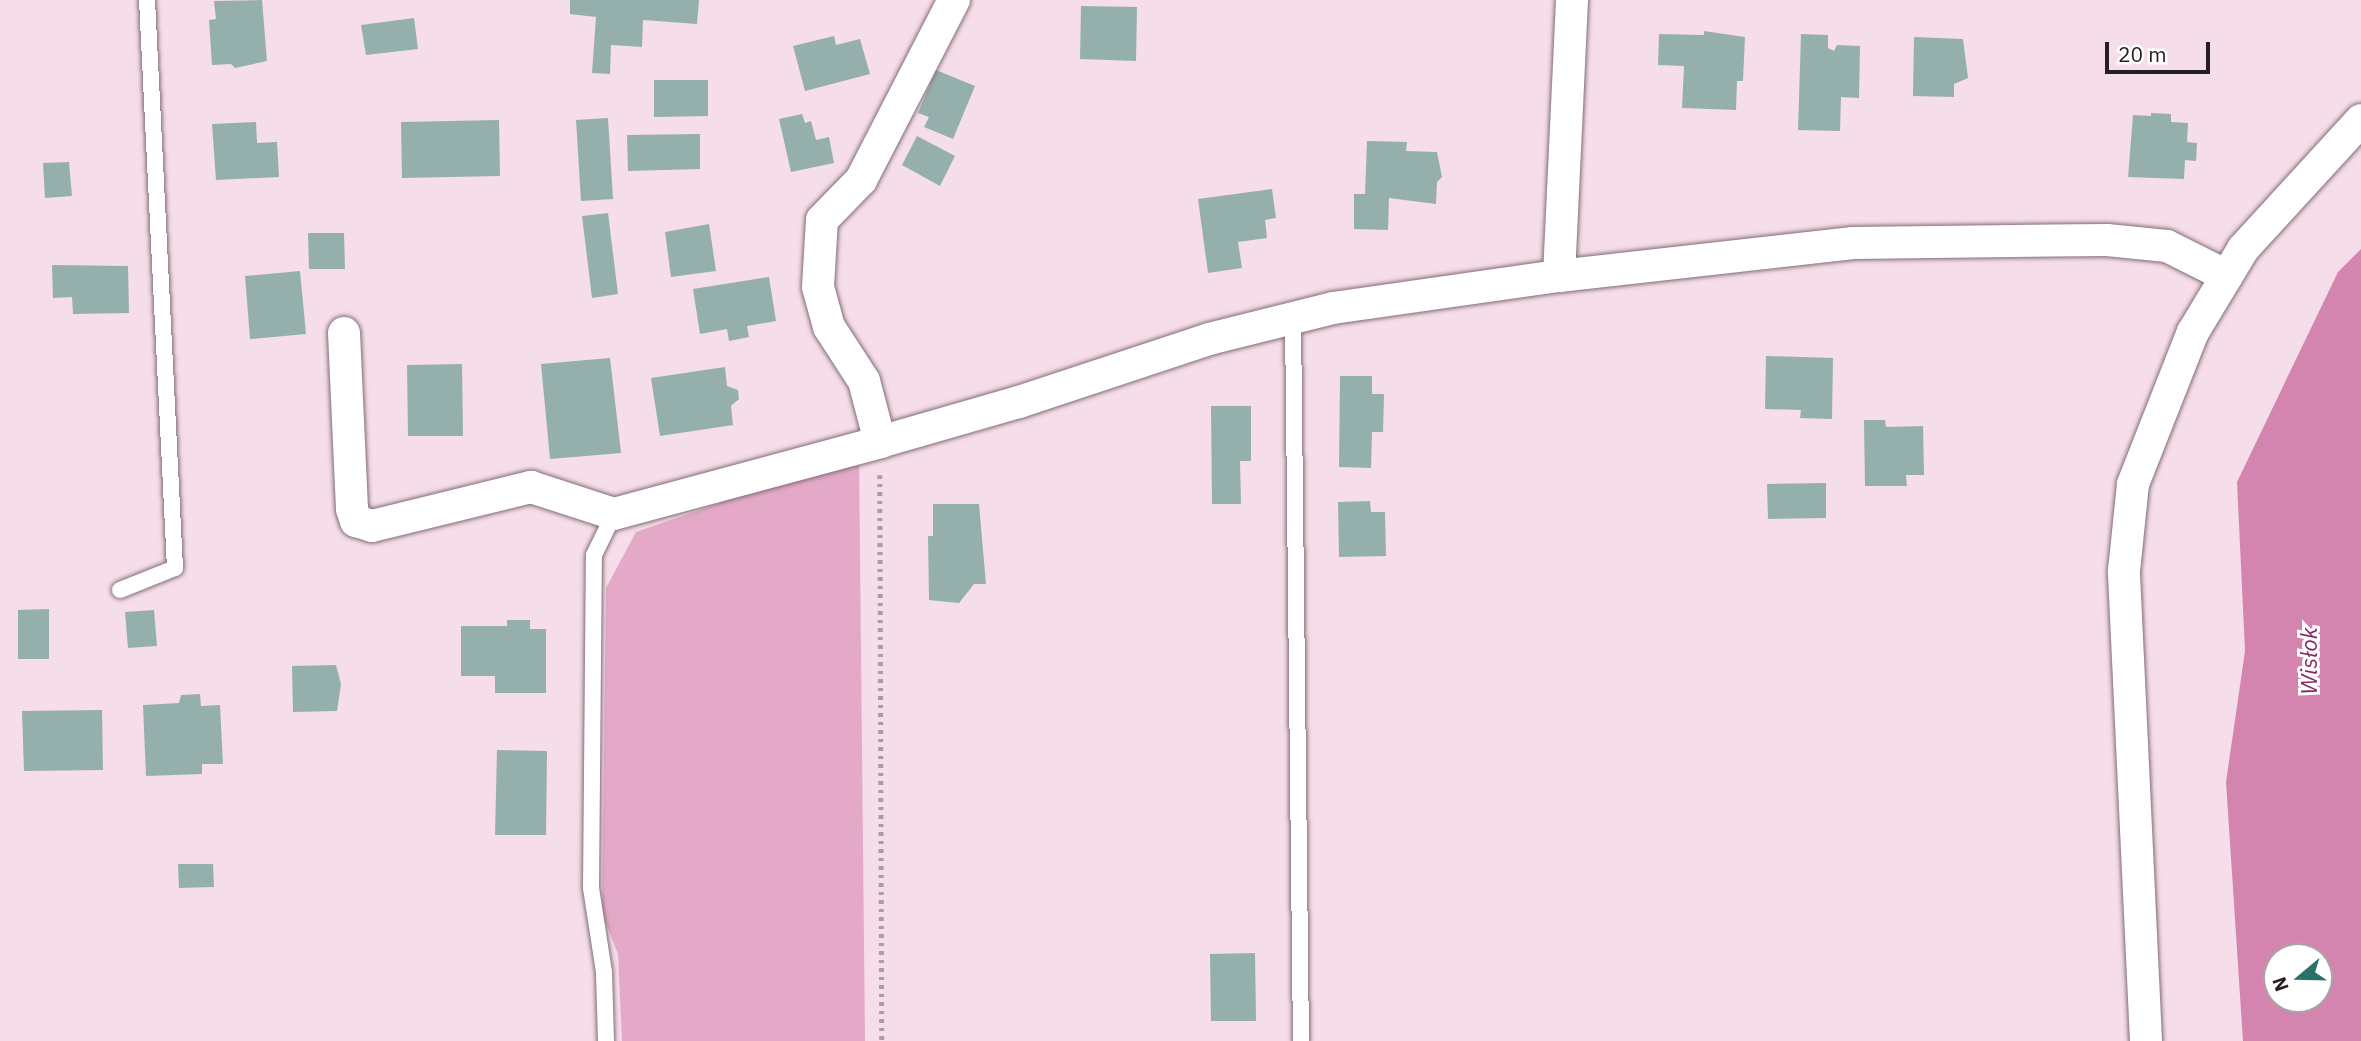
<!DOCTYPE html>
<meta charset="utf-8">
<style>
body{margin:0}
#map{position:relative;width:2361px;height:1041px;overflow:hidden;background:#f5dde9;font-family:"IBM Plex Sans",sans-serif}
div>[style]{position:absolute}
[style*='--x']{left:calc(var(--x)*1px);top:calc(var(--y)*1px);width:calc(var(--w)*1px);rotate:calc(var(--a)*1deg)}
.green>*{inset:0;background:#e3a9c7}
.water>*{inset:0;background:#d385af}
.building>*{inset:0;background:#95b0ac}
.path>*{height:4.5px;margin-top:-2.25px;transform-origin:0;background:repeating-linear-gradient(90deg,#ad9aa3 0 3.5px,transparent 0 8.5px)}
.roads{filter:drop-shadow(0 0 2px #826d77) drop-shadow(0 0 2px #826d77)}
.service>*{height:16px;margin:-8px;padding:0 8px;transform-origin:8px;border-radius:8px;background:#fff}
.minor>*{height:32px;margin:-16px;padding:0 16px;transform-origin:16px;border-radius:16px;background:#fff}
span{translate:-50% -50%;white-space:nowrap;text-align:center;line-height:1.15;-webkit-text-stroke:6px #fff;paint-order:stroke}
.water-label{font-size:23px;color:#862b62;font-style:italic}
.north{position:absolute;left:2263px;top:943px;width:70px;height:70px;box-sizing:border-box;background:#fff;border:2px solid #a9a5a7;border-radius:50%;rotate:251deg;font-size:19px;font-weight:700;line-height:28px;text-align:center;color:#271e22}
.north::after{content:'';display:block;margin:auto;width:24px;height:32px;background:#2a7169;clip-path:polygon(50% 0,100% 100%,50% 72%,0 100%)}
.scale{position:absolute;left:2105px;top:42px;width:105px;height:32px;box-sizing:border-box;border:4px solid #271e22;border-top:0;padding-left:9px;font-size:21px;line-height:24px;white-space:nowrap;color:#271e22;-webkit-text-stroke:5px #fff;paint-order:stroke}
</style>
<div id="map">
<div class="green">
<div style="clip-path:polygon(859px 455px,865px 1041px,622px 1041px,618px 954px,602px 913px,606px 588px,636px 532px)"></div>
</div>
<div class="water">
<div style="clip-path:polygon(evenodd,2361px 249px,2361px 1041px,2243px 1041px,2226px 782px,2245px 651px,2237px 482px,2338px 272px,2361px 249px,2277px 957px,2319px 957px,2319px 999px,2277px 999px,2277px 957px)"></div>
</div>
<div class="building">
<div style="clip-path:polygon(262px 0,267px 61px,235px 68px,231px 64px,212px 65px,209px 20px,216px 19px,214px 1px)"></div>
<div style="clip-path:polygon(570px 0,699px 0,697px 24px,643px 20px,642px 47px,611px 45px,610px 74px,592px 73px,596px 17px,570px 14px)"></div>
<div style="clip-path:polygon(1081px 6px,1137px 7px,1136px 61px,1080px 59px)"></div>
<div style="clip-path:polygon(414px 18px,418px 49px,366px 55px,361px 25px)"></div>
<div style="clip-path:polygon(1704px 31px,1745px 37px,1743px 81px,1737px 81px,1736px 110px,1682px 108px,1684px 66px,1658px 65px,1659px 34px,1704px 35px)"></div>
<div style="clip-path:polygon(1801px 34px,1828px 35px,1828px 48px,1834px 51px,1837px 45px,1860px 46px,1859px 98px,1841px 97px,1840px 131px,1798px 130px)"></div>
<div style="clip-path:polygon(834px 36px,836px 45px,860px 39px,870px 74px,805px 91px,793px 46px)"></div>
<div style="clip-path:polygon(1914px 37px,1963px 39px,1968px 78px,1954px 84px,1954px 97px,1913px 96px)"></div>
<div style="clip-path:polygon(936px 70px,975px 86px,953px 139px,924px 127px,929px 117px,918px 113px)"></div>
<div style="clip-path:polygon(654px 80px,708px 80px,708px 116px,654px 117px)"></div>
<div style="clip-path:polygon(2151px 113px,2171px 114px,2171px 122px,2188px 123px,2187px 142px,2197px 143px,2196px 161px,2185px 160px,2184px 179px,2128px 177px,2133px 115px,2151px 116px)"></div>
<div style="clip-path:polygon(802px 114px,805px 123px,811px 121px,816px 140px,829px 137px,834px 163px,791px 172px,779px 119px)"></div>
<div style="clip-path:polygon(608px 118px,613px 199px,581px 201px,576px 120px)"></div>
<div style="clip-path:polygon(499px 120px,500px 176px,402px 178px,401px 122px)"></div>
<div style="clip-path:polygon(256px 122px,257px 143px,277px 142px,279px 177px,216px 180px,212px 124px)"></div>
<div style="clip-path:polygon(700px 134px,700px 169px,628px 171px,627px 135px)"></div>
<div style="clip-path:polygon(917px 136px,955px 156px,940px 186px,902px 165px)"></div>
<div style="clip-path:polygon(1367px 141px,1407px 142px,1406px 151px,1437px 152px,1442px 177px,1437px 182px,1436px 204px,1389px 198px,1388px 230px,1354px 229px,1354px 194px,1365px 194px)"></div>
<div style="clip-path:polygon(69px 162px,72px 196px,45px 198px,43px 163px)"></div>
<div style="clip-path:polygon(1272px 189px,1276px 218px,1265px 220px,1267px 238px,1238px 242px,1242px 268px,1208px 273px,1198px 199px)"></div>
<div style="clip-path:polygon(608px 213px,618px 294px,592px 298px,582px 216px)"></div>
<div style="clip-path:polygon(709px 224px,716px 271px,671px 277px,665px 232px)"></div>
<div style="clip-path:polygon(308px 233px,344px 233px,345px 269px,309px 269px)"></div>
<div style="clip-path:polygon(52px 265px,128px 266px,129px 313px,73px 314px,72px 297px,53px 298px)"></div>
<div style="clip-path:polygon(300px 271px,306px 334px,250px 339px,245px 276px)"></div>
<div style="clip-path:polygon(769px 277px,776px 321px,747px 326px,749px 337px,729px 341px,727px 329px,700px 334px,693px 289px)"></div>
<div style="clip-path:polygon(1766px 356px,1833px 358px,1832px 419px,1800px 418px,1801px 410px,1765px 409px)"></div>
<div style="clip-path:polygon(610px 358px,621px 453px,550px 459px,541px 364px)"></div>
<div style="clip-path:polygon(462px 364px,463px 436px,408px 436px,407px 365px)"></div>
<div style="clip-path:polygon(725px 367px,727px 386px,738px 390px,739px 399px,731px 406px,733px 425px,660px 436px,651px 378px)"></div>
<div style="clip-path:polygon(1340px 376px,1372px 376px,1372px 394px,1384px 394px,1383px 432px,1372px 432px,1371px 468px,1339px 467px)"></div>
<div style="clip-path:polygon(1211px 406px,1251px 406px,1251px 461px,1240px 461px,1241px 504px,1212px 504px)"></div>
<div style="clip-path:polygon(1864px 420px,1885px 420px,1886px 427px,1923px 426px,1924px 475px,1906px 475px,1907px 486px,1865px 486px)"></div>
<div style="clip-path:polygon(1826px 483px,1826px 518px,1768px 519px,1767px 484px)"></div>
<div style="clip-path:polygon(1370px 501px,1371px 512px,1385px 512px,1386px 556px,1339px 557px,1338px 502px)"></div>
<div style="clip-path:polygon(933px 504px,979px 504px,986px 584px,974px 584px,959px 603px,929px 600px,928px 536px,933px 536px)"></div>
<div style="clip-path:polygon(49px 609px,49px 659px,18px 659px,18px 610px)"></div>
<div style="clip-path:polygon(154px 610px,157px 646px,128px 648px,125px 612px)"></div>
<div style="clip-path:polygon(507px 620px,530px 620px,530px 629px,546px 629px,546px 693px,495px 693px,495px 676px,461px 676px,461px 626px,507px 626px)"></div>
<div style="clip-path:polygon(336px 665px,341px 684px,337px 711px,293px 712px,292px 666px)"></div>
<div style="clip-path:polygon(200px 694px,201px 706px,220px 705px,223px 764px,202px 764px,202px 774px,146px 776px,143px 705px,179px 703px,181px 695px)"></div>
<div style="clip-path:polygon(102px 710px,103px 770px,24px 771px,22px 711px)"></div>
<div style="clip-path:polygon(497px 750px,547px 751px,546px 835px,495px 835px)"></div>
<div style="clip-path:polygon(178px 864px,213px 864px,214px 887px,179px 888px)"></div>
<div style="clip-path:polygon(1255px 953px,1256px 1021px,1211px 1021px,1210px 954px)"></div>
</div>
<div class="path">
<div style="--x:880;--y:475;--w:566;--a:89.8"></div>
</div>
<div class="roads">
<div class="service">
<div style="--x:1293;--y:318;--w:723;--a:89.37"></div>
<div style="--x:120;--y:590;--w:59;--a:-21.8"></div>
<div style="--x:175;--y:568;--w:569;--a:-92.82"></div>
<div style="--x:606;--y:1041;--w:69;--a:-91.7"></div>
<div style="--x:604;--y:972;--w:85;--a:-98.8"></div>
<div style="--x:591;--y:888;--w:333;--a:-89.5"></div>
<div style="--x:594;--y:555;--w:46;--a:-64"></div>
</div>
<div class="minor">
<div style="--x:1559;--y:276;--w:276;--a:-87.3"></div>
<div style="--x:344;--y:333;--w:176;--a:87.4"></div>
<div style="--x:352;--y:509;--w:13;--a:72"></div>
<div style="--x:356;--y:521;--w:17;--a:17"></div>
<div style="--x:372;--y:526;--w:164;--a:-13.8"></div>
<div style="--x:531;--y:487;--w:87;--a:18"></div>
<div style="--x:614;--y:514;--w:276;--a:-15.1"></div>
<div style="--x:880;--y:442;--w:63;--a:-104.7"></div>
<div style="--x:864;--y:381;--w:64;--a:-122.9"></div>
<div style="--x:829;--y:327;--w:41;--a:-105.4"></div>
<div style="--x:818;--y:287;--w:67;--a:-86.6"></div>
<div style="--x:822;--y:220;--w:56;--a:-45.7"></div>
<div style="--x:861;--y:180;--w:203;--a:-62.7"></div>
<div style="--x:880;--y:442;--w:145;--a:-16.1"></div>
<div style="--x:1019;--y:402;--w:200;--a:-18.3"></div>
<div style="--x:1209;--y:339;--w:128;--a:-14"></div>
<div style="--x:1333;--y:308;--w:228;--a:-8.1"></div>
<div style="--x:1559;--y:276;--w:296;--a:-6.4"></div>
<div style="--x:1853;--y:243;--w:254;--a:-0.7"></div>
<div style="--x:2107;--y:240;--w:60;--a:5.7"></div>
<div style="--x:2167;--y:246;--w:67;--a:26.6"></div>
<div style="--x:2146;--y:1041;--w:471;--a:-92.7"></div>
<div style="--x:2124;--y:571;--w:87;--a:-84.1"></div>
<div style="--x:2133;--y:484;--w:163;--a:-68.5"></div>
<div style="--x:2193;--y:332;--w:97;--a:-58.9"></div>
<div style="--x:2243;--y:249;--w:175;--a:-47.5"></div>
</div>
</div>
<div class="water-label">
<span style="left:2308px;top:661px;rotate:-90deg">Wisłok</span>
</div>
<div class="north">N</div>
<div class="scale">20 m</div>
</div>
